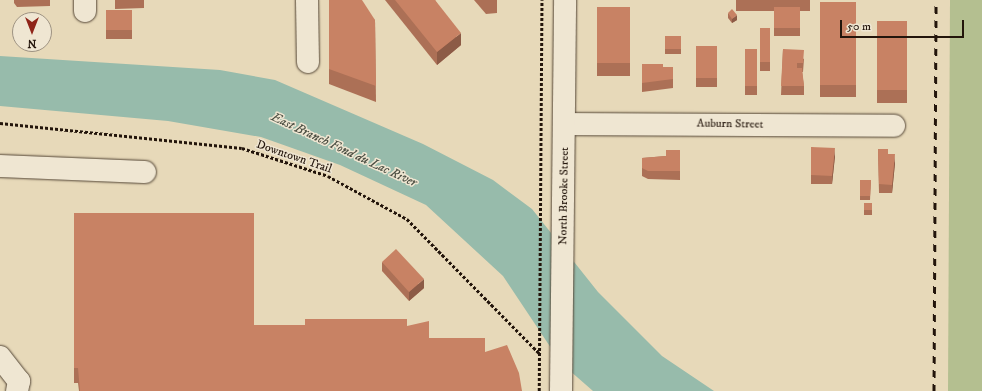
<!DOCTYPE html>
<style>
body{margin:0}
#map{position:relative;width:982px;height:391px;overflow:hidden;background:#e7d9b9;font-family:"IM FELL DW Pica",serif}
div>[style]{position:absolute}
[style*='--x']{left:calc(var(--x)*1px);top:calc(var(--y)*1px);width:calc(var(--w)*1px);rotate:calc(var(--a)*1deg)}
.green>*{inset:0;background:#b4bf90}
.water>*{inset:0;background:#97bbab}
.path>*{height:2.5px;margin-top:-1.25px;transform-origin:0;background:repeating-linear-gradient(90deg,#23150b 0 3px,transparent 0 5px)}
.roads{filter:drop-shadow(0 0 1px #544636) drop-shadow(0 0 1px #544636)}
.minor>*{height:22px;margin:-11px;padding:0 11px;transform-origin:11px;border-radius:11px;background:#efe6d2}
.rail>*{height:3px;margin-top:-1.5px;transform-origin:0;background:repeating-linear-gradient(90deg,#23150b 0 7px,transparent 0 14px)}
.wall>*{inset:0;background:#ac7056}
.shaded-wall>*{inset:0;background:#8c5b46}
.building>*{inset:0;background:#c88264}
span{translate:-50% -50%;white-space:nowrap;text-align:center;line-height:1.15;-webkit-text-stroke:3px #efe6d2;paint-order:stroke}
.street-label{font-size:12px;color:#23150b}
.water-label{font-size:13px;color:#4c4f43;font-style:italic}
.north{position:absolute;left:12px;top:12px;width:40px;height:40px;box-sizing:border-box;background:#efe6d2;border:1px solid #9d9282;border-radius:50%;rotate:180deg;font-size:11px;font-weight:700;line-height:16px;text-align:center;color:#23150b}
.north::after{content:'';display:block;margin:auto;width:14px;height:18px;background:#8f2418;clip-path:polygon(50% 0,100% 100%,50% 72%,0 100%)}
.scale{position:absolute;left:840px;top:20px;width:124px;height:18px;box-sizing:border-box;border:2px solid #23150b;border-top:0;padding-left:5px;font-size:12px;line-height:14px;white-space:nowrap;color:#23150b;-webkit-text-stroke:3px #efe6d2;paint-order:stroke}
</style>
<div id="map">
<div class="green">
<div style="clip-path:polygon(950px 0,982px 0,982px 391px,948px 391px)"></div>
</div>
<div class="water">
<div style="clip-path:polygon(0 56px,220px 70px,275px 80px,423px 144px,493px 180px,532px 209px,598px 292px,662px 356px,714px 391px,593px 391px,561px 363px,503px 276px,426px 205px,340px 165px,261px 137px,168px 121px,0 106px)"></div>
</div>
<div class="path">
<div style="--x:0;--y:123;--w:243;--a:5.9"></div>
<div style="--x:242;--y:148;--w:90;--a:18"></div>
<div style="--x:328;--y:176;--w:90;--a:28.6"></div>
<div style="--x:407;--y:219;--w:190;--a:45.4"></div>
<div style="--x:539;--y:391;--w:391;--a:-89.6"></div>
</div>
<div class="roads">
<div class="minor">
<div style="--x:85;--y:0;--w:11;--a:90"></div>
<div style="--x:307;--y:0;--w:62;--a:89.1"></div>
<div style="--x:566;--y:124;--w:328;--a:0.3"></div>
<div style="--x:0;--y:166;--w:145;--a:2.4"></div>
<div style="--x:0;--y:357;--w:31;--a:52"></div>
<div style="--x:19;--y:381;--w:10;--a:101"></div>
<div style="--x:561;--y:391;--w:391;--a:-89.4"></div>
</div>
</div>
<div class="rail">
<div style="--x:934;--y:391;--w:391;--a:-89.7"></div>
</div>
<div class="wall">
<div style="clip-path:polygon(14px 0,50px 0,50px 6px,17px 7px,14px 3px)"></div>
<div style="clip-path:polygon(115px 0,144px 0,144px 8px,115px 9px)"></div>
<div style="clip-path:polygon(329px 0,375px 20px,376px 102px,329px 84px)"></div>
<div style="clip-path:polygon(385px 0,435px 0,461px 45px,437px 65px)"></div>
<div style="clip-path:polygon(474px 0,497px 0,497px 13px,486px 14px)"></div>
<div style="clip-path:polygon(736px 0,810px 0,810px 11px,800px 11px,800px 36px,774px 36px,774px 11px,736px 11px)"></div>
<div style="clip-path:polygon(820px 2px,856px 2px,856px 97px,820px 97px)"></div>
<div style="clip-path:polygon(597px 7px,630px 7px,630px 76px,597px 76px)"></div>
<div style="clip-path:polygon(106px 10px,132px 10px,132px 39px,106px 39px)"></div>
<div style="clip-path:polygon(728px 13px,737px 20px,732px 23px,728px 18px)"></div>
<div style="clip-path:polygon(877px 21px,907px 21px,907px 103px,877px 103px)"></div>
<div style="clip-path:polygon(760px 28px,770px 28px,770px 71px,760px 71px)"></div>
<div style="clip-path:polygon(665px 36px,681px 36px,681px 54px,665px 54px)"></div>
<div style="clip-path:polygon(696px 46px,717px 46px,717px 87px,696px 87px)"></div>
<div style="clip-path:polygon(745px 49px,757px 49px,757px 95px,745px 95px)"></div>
<div style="clip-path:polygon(783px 49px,804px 59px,803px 72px,802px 72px,804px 86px,804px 95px,781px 95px)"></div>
<div style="clip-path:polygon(642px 64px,663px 67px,673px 67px,673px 88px,642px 92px)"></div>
<div style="clip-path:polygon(811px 147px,835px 156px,832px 184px,811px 184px)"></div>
<div style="clip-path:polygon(878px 149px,888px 154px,895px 163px,892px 193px,879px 193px)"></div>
<div style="clip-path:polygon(680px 150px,680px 180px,648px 179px,642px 176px,642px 158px,666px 156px)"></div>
<div style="clip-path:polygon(860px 180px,871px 180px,870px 200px,860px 200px)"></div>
<div style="clip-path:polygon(864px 203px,872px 203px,872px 215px,864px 215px)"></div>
<div style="clip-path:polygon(74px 213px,254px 325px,407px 326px,429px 338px,485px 352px,522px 391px,79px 391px,78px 383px,74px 383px)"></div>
<div style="clip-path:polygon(382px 262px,424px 288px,409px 301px,382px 271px)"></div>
</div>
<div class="shaded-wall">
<div style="clip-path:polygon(737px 15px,737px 20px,732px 23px,732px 19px)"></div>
<div style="clip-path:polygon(461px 33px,461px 45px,437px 65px,437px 52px)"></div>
<div style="clip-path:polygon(835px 148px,835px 156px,832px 184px,832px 176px)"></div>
<div style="clip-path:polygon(895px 154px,895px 163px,892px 193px,892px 185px)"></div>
<div style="clip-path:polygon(424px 279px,424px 288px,409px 301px,409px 292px)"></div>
</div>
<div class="building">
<div style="clip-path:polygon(329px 0,362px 0,375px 20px,376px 86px,329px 69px)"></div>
<div style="clip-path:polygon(395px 0,435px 0,461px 33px,437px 52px)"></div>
<div style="clip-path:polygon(820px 2px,856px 2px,856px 85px,820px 85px)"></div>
<div style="clip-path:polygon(597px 7px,630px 7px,630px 63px,597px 63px)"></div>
<div style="clip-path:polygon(774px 7px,800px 7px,800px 28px,774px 28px)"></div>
<div style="clip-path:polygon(732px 9px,737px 15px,732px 19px,728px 13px)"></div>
<div style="clip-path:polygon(106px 10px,132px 10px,132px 30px,106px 30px)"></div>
<div style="clip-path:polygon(877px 21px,907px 21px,907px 90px,877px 90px)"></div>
<div style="clip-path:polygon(760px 28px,770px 28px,770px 62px,760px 62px)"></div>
<div style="clip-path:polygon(665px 36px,681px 36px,681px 49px,665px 49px)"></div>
<div style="clip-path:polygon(696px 46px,717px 46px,717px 78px,696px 78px)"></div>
<div style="clip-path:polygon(745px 49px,757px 49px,757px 86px,745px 86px)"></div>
<div style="clip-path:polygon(783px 49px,804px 50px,803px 63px,797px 63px,797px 68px,802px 68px,804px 86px,781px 86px)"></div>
<div style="clip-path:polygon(642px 64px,663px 64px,663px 67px,673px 67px,673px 79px,642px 83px)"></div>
<div style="clip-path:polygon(811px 147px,835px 148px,832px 176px,811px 175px)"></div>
<div style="clip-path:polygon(878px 149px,888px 149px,888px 154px,895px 154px,892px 185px,879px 184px)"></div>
<div style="clip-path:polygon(666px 150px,680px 150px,680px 171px,648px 171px,642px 168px,642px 158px,666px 156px)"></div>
<div style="clip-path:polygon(860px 180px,871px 180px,870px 196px,860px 196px)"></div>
<div style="clip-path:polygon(864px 203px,872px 203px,872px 210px,864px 210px)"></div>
<div style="clip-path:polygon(74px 213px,254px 213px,254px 325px,305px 325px,305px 319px,407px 319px,407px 326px,429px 321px,429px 338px,485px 338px,485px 352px,507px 345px,519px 373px,522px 391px,80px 391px,78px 368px,74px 368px)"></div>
<div style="clip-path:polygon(396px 249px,424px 279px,409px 292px,382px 262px)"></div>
</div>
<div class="street-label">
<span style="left:730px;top:124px;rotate:1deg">Auburn Street</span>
<span style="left:294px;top:157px;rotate:19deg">Downtown Trail</span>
<span style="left:564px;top:196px;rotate:-89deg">North Brooke Street</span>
</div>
<div class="water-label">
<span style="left:344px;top:150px;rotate:25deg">East Branch Fond du Lac River</span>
</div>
<div class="north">N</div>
<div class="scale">50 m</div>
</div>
